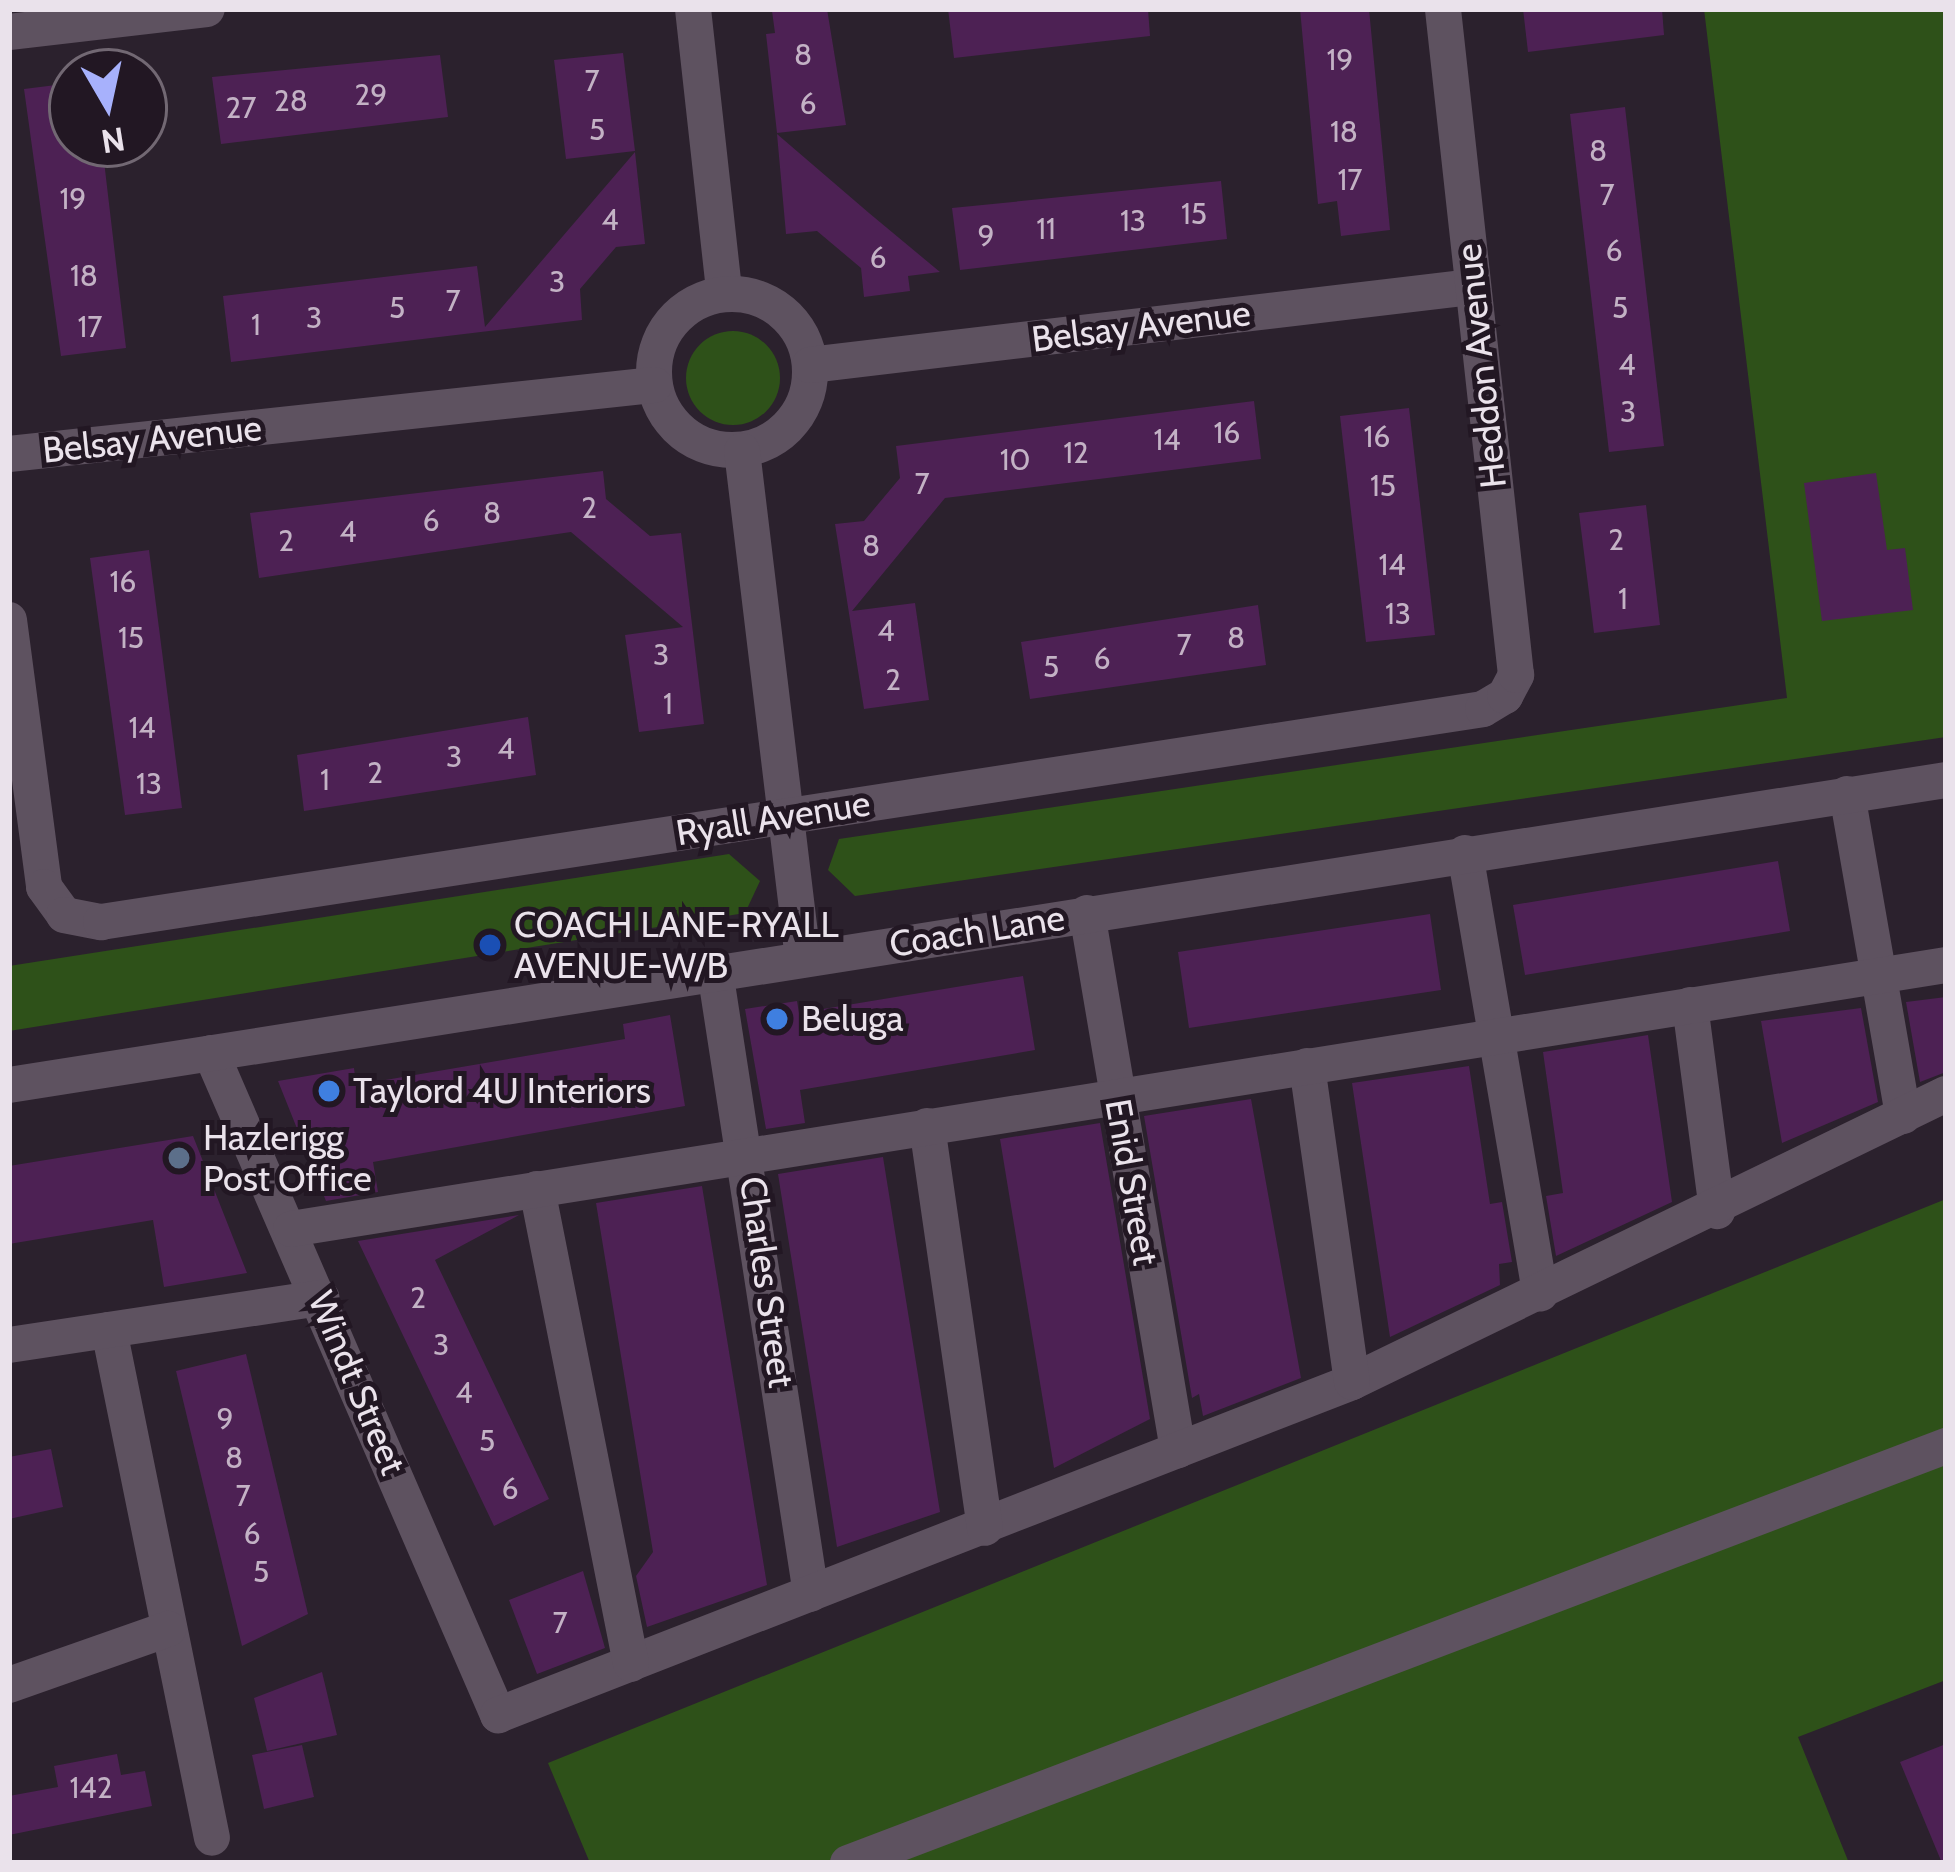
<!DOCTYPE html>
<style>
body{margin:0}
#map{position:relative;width:1955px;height:1872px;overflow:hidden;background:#2b212d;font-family:Cabin,sans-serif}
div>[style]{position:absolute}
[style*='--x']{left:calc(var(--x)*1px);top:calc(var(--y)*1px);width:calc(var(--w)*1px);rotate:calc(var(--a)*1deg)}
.green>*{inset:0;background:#2e5119}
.round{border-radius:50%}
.building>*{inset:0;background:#4d2154}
.minor>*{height:36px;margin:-18px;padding:0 18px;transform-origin:18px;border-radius:18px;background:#5e5260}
.minor>.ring{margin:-18px;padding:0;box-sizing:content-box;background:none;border:36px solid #5e5260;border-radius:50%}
.dots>*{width:33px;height:33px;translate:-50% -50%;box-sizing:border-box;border:6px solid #221723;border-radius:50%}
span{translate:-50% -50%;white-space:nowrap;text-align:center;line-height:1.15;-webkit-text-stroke:10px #221723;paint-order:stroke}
.number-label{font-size:30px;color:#c3b2c5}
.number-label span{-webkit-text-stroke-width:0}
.street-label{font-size:36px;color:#eae2eb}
.poi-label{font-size:36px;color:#eae2eb}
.left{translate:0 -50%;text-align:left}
.frame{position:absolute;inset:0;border:12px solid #eae2eb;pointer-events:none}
.north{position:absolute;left:48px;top:48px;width:120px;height:120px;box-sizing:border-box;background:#221723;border:3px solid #726873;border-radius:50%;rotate:171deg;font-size:33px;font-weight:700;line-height:48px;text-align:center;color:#eae2eb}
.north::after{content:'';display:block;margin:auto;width:42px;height:54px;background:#a7b1fc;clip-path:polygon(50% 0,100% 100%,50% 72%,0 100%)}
</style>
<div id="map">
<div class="green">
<div style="clip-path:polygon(1704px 9px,1946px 9px,1946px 737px,855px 896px,828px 870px,839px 839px,1787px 698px)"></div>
<div class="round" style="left:686px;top:331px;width:94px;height:94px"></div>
<div style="clip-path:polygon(729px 854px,760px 881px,745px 913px,9px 1031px,9px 966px)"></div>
<div style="clip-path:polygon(1946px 1199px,1946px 1680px,1798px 1737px,1849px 1863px,590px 1863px,548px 1763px)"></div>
</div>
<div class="building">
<div style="clip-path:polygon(827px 9px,846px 125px,777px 133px,766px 34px,775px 33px,772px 11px)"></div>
<div style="clip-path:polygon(948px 9px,1148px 9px,1150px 36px,954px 58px)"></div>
<div style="clip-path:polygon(1300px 9px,1369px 9px,1390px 230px,1341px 236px,1337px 201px,1318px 204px)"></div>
<div style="clip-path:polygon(1523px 9px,1662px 9px,1664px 35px,1528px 52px)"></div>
<div style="clip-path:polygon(623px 53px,635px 151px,566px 159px,554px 60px)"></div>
<div style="clip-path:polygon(440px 55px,448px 117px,221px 144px,212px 77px)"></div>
<div style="clip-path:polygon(64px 84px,72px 144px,102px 144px,126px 348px,61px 356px,24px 89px)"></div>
<div style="clip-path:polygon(1625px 107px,1664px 446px,1609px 452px,1570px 114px)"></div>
<div style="clip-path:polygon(777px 134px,869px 213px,940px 272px,908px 276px,910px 291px,864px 297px,861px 268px,817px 231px,786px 234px)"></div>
<div style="clip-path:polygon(635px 152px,645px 244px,616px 247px,580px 289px,582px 320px,231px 362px,223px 296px,477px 266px,485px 327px)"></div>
<div style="clip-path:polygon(1221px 181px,1227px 239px,960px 270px,952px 208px)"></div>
<div style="clip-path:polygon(1254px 401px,1261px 459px,945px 498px,852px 611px,915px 603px,929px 700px,864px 709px,835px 524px,864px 521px,900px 478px,896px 446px)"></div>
<div style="clip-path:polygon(1409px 408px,1435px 635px,1366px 642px,1340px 416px)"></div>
<div style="clip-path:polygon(603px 471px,606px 499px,650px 536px,681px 533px,704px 724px,639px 732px,625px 635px,683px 627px,571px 532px,259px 578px,250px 513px)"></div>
<div style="clip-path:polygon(1876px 473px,1887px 550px,1905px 548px,1913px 610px,1822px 621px,1804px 483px)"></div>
<div style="clip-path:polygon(1646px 505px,1660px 625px,1594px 633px,1579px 513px)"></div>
<div style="clip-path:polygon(149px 550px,182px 808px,125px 815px,90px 558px)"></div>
<div style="clip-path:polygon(1258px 605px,1266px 665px,1030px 699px,1021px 642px)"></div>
<div style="clip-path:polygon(528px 717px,536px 775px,304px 811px,297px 755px)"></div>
<div style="clip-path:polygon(1778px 861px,1790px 931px,1525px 975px,1513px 905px)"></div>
<div style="clip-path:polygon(1430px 914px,1441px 990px,1189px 1028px,1178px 952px)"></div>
<div style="clip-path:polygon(1023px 976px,1035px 1050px,800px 1090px,805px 1123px,766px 1129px,745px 1009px,797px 1001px,799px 1013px)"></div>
<div style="clip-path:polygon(1946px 997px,1946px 1072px,1920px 1082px,1906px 1002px)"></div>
<div style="clip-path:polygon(1861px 1008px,1878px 1102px,1782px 1143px,1761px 1021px)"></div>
<div style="clip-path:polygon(670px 1015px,685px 1106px,373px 1162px,378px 1192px,326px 1201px,278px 1081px,354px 1068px,356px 1085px,625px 1039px,623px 1024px)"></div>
<div style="clip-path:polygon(1648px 1035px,1672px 1202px,1556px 1256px,1546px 1196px,1563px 1193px,1543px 1052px)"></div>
<div style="clip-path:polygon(1469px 1066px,1490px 1204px,1502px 1202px,1512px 1262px,1499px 1264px,1500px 1285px,1390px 1337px,1352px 1083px)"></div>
<div style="clip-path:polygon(1251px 1099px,1301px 1378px,1203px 1416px,1199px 1394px,1192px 1398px,1144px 1116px)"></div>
<div style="clip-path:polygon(1100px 1123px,1150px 1419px,1054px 1468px,1000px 1139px)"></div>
<div style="clip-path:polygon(193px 1136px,247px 1273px,164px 1287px,153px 1220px,9px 1244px,9px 1166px)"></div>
<div style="clip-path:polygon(883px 1157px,940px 1512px,837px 1547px,778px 1174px)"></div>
<div style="clip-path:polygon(702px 1186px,767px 1585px,647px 1627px,636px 1576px,653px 1552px,596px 1203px)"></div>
<div style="clip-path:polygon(519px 1215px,435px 1260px,549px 1499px,494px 1526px,358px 1241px)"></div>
<div style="clip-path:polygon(246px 1354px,308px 1614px,242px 1646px,176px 1371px)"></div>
<div style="clip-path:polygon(51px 1449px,63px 1507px,9px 1519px,9px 1457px)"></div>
<div style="clip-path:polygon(583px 1571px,605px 1648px,537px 1674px,509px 1600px)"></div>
<div style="clip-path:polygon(322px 1672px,337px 1735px,267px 1751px,254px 1698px)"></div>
<div style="clip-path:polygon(1946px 1744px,1946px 1863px,1942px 1863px,1900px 1762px)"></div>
<div style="clip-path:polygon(302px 1745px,314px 1797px,264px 1809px,252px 1755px)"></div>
<div style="clip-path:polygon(117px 1754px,121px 1775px,145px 1771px,152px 1806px,9px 1835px,9px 1796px,58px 1787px,54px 1766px)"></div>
</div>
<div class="minor">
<div style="--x:693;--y:9;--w:283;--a:83.7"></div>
<div style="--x:9;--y:32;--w:199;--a:-6.6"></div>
<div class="ring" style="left:654px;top:294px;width:120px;height:120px"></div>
<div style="--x:810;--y:365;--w:667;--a:-6.72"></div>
<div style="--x:742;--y:451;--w:512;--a:83.15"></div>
<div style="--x:9;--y:454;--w:649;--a:-6.11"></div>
<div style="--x:9;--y:620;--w:269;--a:82.5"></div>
<div style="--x:44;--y:887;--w:34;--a:54"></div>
<div style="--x:64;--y:915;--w:38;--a:11"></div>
<div style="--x:101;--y:922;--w:1398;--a:-8.76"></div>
<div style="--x:1483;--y:709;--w:26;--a:-31"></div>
<div style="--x:1505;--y:696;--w:24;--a:-62"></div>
<div style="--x:1516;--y:675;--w:670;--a:-96.26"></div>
<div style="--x:1847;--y:794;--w:327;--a:80.1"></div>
<div style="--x:1465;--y:853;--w:447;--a:80.3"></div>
<div style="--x:1087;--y:913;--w:545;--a:80.38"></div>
<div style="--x:715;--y:971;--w:630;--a:81.24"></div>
<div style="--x:1690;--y:1005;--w:208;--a:82.5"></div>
<div style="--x:211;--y:1053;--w:722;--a:66.56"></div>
<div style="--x:498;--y:1715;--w:917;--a:-21.3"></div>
<div style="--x:1352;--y:1382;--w:660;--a:-25.87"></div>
<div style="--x:1307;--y:1066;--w:319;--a:81.9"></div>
<div style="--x:9;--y:1085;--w:1961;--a:-8.95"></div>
<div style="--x:927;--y:1126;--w:406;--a:81.8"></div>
<div style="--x:537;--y:1189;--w:484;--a:78.8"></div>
<div style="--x:291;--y:1229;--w:1676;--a:-9.06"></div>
<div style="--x:109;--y:1330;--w:518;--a:78.54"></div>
<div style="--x:9;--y:1345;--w:316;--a:-8.6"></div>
<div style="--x:9;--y:1685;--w:169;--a:-19.4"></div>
<div style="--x:848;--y:1863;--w:1175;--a:-20.8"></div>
</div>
<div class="dots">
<div style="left:490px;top:945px;background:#1a4fb4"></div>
<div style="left:777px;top:1019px;background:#3f7fe0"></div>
<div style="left:329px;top:1091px;background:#3f7fe0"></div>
<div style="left:179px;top:1158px;background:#5c6f8a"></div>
</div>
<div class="number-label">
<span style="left:803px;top:55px">8</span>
<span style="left:1340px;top:60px">19</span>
<span style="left:592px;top:81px">7</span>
<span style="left:371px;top:95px">29</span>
<span style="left:291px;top:101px">28</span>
<span style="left:808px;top:104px">6</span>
<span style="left:241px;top:108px">27</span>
<span style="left:597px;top:130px">5</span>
<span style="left:1344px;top:132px">18</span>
<span style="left:1598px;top:151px">8</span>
<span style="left:1350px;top:180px">17</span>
<span style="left:1607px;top:195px">7</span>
<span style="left:73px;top:199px">19</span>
<span style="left:1194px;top:214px">15</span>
<span style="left:610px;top:220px">4</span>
<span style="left:1133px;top:221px">13</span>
<span style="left:1046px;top:229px">11</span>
<span style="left:986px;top:236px">9</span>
<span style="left:1614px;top:251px">6</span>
<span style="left:878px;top:258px">6</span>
<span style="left:84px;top:276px">18</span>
<span style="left:557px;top:282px">3</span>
<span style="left:453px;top:301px">7</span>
<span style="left:397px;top:308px">5</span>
<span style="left:1620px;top:308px">5</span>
<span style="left:314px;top:318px">3</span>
<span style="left:256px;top:325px">1</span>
<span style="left:90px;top:327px">17</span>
<span style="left:1627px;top:365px">4</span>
<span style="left:1628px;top:412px">3</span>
<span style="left:1227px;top:433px">16</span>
<span style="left:1377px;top:437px">16</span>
<span style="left:1167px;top:440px">14</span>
<span style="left:1076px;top:453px">12</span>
<span style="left:1015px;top:460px">10</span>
<span style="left:922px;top:484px">7</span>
<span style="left:1383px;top:486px">15</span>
<span style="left:589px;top:508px">2</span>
<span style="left:492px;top:513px">8</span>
<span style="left:431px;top:521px">6</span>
<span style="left:348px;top:532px">4</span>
<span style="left:1616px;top:540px">2</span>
<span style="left:286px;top:541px">2</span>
<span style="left:871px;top:546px">8</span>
<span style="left:1392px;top:565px">14</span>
<span style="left:123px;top:582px">16</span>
<span style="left:1623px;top:599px">1</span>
<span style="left:1398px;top:614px">13</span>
<span style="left:886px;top:631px">4</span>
<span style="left:131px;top:638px">15</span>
<span style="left:1236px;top:638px">8</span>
<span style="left:1184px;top:645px">7</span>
<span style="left:661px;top:655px">3</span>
<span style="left:1102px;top:659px">6</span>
<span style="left:1051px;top:667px">5</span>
<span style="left:893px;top:680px">2</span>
<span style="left:668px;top:704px">1</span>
<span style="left:142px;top:728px">14</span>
<span style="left:506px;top:749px">4</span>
<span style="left:454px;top:757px">3</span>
<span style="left:375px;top:773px">2</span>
<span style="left:325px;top:780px">1</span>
<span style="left:149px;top:784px">13</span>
<span style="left:418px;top:1298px">2</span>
<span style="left:441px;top:1345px">3</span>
<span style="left:464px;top:1393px">4</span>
<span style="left:225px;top:1419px">9</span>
<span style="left:487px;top:1441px">5</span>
<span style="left:234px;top:1458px">8</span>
<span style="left:510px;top:1489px">6</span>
<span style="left:243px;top:1496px">7</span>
<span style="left:252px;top:1534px">6</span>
<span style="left:261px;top:1572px">5</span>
<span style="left:560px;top:1623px">7</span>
<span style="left:91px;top:1788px">142</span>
</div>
<div class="street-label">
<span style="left:1141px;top:326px;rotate:-7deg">Belsay Avenue</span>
<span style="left:1481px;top:366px;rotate:-96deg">Heddon Avenue</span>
<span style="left:152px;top:439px;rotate:-6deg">Belsay Avenue</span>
<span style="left:773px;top:818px;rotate:-9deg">Ryall Avenue</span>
<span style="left:977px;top:931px;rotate:-9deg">Coach Lane</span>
<span style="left:1132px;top:1182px;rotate:80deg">Enid Street</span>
<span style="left:767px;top:1282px;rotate:82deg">Charles Street</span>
<span style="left:357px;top:1383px;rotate:67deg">Windt Street</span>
</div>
<div class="poi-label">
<span class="left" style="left:514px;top:945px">COACH LANE-RYALL<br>AVENUE-W/B</span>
<span class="left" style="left:801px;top:1019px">Beluga</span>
<span class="left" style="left:353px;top:1091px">Taylord 4U Interiors</span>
<span class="left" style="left:203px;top:1158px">Hazlerigg<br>Post Office</span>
</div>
<div class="frame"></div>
<div class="north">N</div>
</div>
